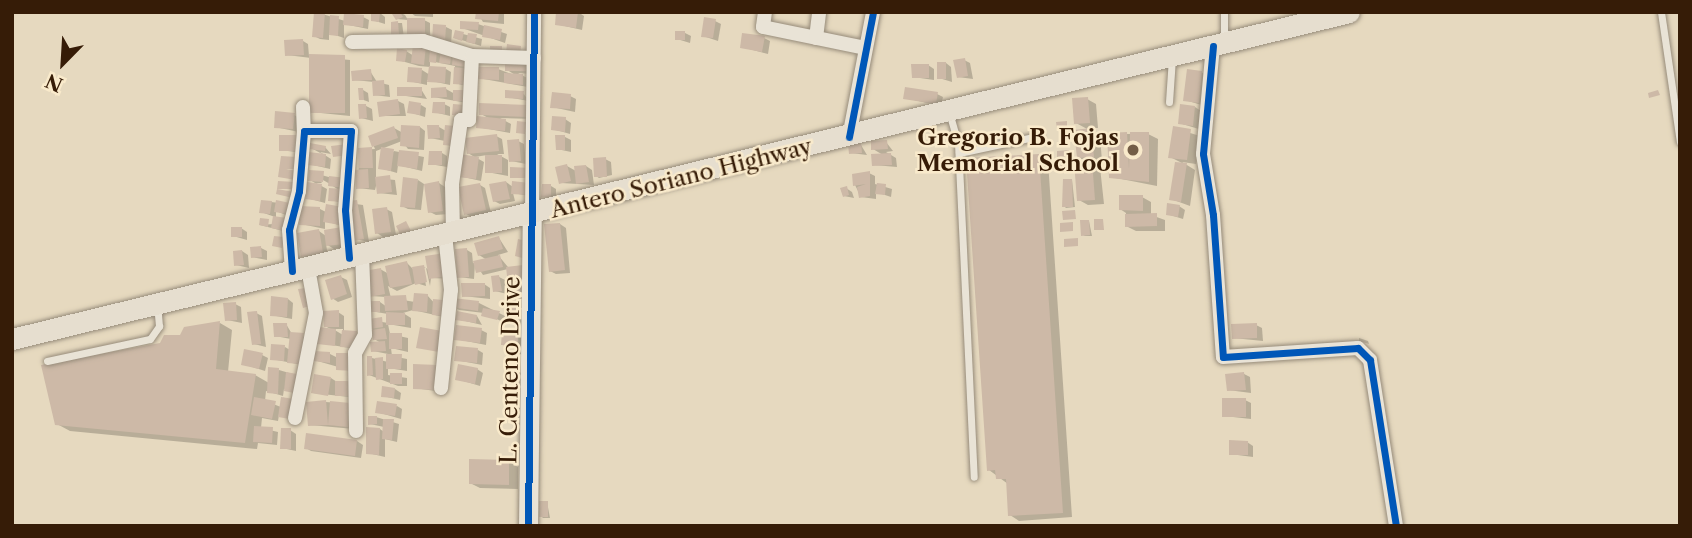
<!DOCTYPE html>
<style>
body{margin:0}
#map{position:relative;width:1692px;height:538px;overflow:hidden;background:#e6d9bf;font-family:"Libre Caslon Text",serif}
div>[style]{position:absolute}
[style*='--x']{left:calc(var(--x)*1px);top:calc(var(--y)*1px);width:calc(var(--w)*1px);rotate:calc(var(--a)*1deg)}
.shadow>*{inset:0;background:#0003}
.building>*{inset:0;background:#cdb9a7}
.roads{filter:drop-shadow(0 0 2px #968b7a) drop-shadow(0 0 2px #968b7a)}
.lane>*{height:7px;margin:-3.5px;padding:0 3.5px;transform-origin:3.5px;border-radius:3.5px;background:#e9e3d6}
.street>*{height:14px;margin:-7px;padding:0 7px;transform-origin:7px;border-radius:7px;background:#e9e3d6}
.secondary>*{height:19px;margin:-9.5px;padding:0 9.5px;transform-origin:9.5px;border-radius:9.5px;background:#e9e3d6}
.primary>*{height:21px;margin:-10.5px;padding:0 10.5px;transform-origin:10.5px;border-radius:10.5px;background:#e6decf}
.cycleway>*{height:7px;margin:-3.5px;padding:0 3.5px;transform-origin:3.5px;border-radius:3.5px;background:#0057b8}
.dots>*{width:19px;height:19px;translate:-50% -50%;box-sizing:border-box;border:4px solid #f9eacb;border-radius:50%}
span{translate:-50% -50%;white-space:nowrap;text-align:center;line-height:1.15;-webkit-text-stroke:5px #f9eacb;paint-order:stroke}
.poi-label{font-size:23px;color:#361c07;font-weight:700}
.right{translate:-100% -50%;text-align:right}
.street-label{font-size:23px;color:#361c07}
.frame{position:absolute;inset:0;border:14px solid #361c07;pointer-events:none}
.north{position:absolute;left:28px;top:28px;width:70px;height:70px;-webkit-text-stroke:5px #f9eacb;paint-order:stroke;rotate:204deg;font-size:19px;font-weight:700;line-height:28px;text-align:center;color:#361c07}
.north::after{content:'';display:block;margin:auto;width:24px;height:32px;background:#361c07;clip-path:polygon(50% 0,100% 100%,50% 72%,0 100%)}
</style>
<div id="map">
<div class="shadow">
<div style="clip-path:polygon(316px 12px,345px 21px,363px 17px,369px 20px,368px 29px,344px 24px,344px 38px,329px 33px,329px 40px,320px 39px,314px 36px)"></div>
<div style="clip-path:polygon(399px 12px,405px 15px,408px 20px,397px 19px)"></div>
<div style="clip-path:polygon(410px 12px,433px 12px,433px 17px,415px 16px)"></div>
<div style="clip-path:polygon(477px 12px,504px 12px,504px 24px,483px 22px)"></div>
<div style="clip-path:polygon(578px 12px,584px 16px,582px 30px,556px 24px)"></div>
<div style="clip-path:polygon(380px 13px,385px 17px,385px 24px,372px 20px)"></div>
<div style="clip-path:polygon(424px 20px,430px 23px,430px 41px,415px 41px)"></div>
<div style="clip-path:polygon(715px 21px,721px 24px,718px 41px,703px 36px)"></div>
<div style="clip-path:polygon(393px 23px,402px 23px,404px 38px,399px 38px)"></div>
<div style="clip-path:polygon(478px 24px,507px 34px,505px 43px,462px 28px)"></div>
<div style="clip-path:polygon(446px 27px,452px 30px,451px 45px,440px 44px)"></div>
<div style="clip-path:polygon(685px 33px,691px 36px,690px 43px,677px 39px)"></div>
<div style="clip-path:polygon(463px 34px,482px 39px,481px 46px,455px 38px)"></div>
<div style="clip-path:polygon(764px 38px,770px 41px,768px 54px,742px 47px)"></div>
<div style="clip-path:polygon(303px 41px,308px 44px,309px 56px,350px 60px,350px 116px,311px 112px,311px 58px,287px 55px)"></div>
<div style="clip-path:polygon(414px 46px,466px 58px,473px 88px,455px 83px,455px 66px,430px 61px,430px 67px,419px 66px,398px 60px,406px 51px,414px 56px)"></div>
<div style="clip-path:polygon(964px 60px,970px 63px,973px 79px,958px 77px)"></div>
<div style="clip-path:polygon(526px 63px,532px 74px,518px 73px,529px 79px,528px 87px,478px 78px,498px 69px,517px 76px,507px 70px)"></div>
<div style="clip-path:polygon(946px 63px,951px 67px,952px 82px,939px 78px)"></div>
<div style="clip-path:polygon(928px 65px,934px 69px,934px 80px,913px 77px)"></div>
<div style="clip-path:polygon(446px 69px,451px 72px,450px 85px,427px 80px,427px 85px,409px 81px,422px 70px,430px 75px)"></div>
<div style="clip-path:polygon(370px 71px,377px 82px,389px 85px,390px 97px,374px 95px,374px 82px,354px 80px)"></div>
<div style="clip-path:polygon(1201px 72px,1211px 78px,1208px 107px,1185px 100px)"></div>
<div style="clip-path:polygon(421px 89px,427px 99px,399px 95px)"></div>
<div style="clip-path:polygon(446px 89px,473px 104px,433px 97px)"></div>
<div style="clip-path:polygon(363px 90px,368px 93px,369px 102px,361px 99px)"></div>
<div style="clip-path:polygon(523px 93px,529px 101px,507px 97px)"></div>
<div style="clip-path:polygon(937px 94px,943px 97px,941px 106px,905px 98px)"></div>
<div style="clip-path:polygon(570px 96px,576px 99px,575px 112px,552px 107px)"></div>
<div style="clip-path:polygon(1087px 99px,1096px 104px,1098px 128px,1088px 128px,1100px 136px,1102px 161px,1092px 162px,1100px 167px,1104px 204px,1088px 205px,1079px 200px,1087px 162px,1078px 157px,1089px 130px,1076px 123px)"></div>
<div style="clip-path:polygon(398px 101px,404px 104px,406px 116px,381px 116px)"></div>
<div style="clip-path:polygon(444px 104px,450px 107px,450px 116px,434px 112px)"></div>
<div style="clip-path:polygon(421px 105px,426px 108px,425px 117px,409px 112px)"></div>
<div style="clip-path:polygon(366px 106px,372px 109px,373px 121px,361px 118px)"></div>
<div style="clip-path:polygon(527px 107px,533px 119px,500px 118px,511px 124px,510px 133px,478px 127px,490px 119px,481px 114px)"></div>
<div style="clip-path:polygon(1195px 107px,1204px 113px,1202px 130px,1179px 123px)"></div>
<div style="clip-path:polygon(294px 115px,300px 118px,299px 132px,275px 127px)"></div>
<div style="clip-path:polygon(565px 119px,571px 123px,570px 134px,553px 129px)"></div>
<div style="clip-path:polygon(420px 127px,425px 131px,424px 150px,408px 149px,402px 141px,376px 151px,376px 178px,395px 180px,397px 195px,379px 193px,377px 182px,375px 190px,358px 188px,359px 150px,375px 149px,370px 137px,394px 128px,403px 133px)"></div>
<div style="clip-path:polygon(439px 127px,446px 131px,451px 147px,445px 141px,430px 138px)"></div>
<div style="clip-path:polygon(1174px 128px,1200px 136px,1196px 164px,1182px 162px,1195px 170px,1190px 206px,1171px 199px,1184px 164px,1170px 157px)"></div>
<div style="clip-path:polygon(1127px 134px,1148px 134px,1158px 139px,1157px 186px,1111px 177px)"></div>
<div style="clip-path:polygon(496px 136px,502px 139px,504px 154px,497px 154px,508px 160px,508px 176px,487px 172px,487px 155px,475px 157px,484px 162px,481px 181px,459px 176px,476px 158px,468px 153px)"></div>
<div style="clip-path:polygon(280px 137px,304px 153px,280px 150px)"></div>
<div style="clip-path:polygon(565px 137px,571px 140px,571px 152px,557px 149px)"></div>
<div style="clip-path:polygon(518px 141px,524px 144px,526px 164px,511px 161px)"></div>
<div style="clip-path:polygon(886px 142px,893px 151px,886px 152px,896px 158px,897px 167px,874px 165px,883px 155px,873px 149px)"></div>
<div style="clip-path:polygon(861px 145px,867px 155px,851px 153px)"></div>
<div style="clip-path:polygon(325px 147px,331px 154px,320px 152px,331px 159px,330px 169px,309px 164px,324px 155px,311px 148px)"></div>
<div style="clip-path:polygon(394px 151px,424px 157px,422px 171px,398px 165px,397px 173px,380px 168px)"></div>
<div style="clip-path:polygon(442px 153px,447px 156px,447px 167px,430px 164px)"></div>
<div style="clip-path:polygon(1038px 156px,1048px 161px,1072px 517px,1019px 521px,1010px 515px,1008px 484px,989px 470px)"></div>
<div style="clip-path:polygon(605px 159px,611px 162px,612px 175px,599px 178px,596px 176px)"></div>
<div style="clip-path:polygon(567px 166px,576px 171px,586px 166px,592px 170px,594px 185px,561px 183px)"></div>
<div style="clip-path:polygon(310px 172px,351px 183px,350px 190px,339px 189px,349px 194px,349px 203px,363px 205px,369px 242px,355px 239px,349px 204px,330px 200px,331px 190px,340px 191px,330px 184px,316px 176px,322px 183px,316px 183px,327px 189px,325px 203px,307px 198px,309px 184px,320px 186px,310px 180px)"></div>
<div style="clip-path:polygon(869px 173px,875px 176px,875px 184px,892px 189px,891px 197px,876px 192px,876px 199px,861px 197px,855px 185px)"></div>
<div style="clip-path:polygon(418px 180px,424px 184px,421px 210px,408px 209px,402px 206px)"></div>
<div style="clip-path:polygon(1072px 180px,1075px 207px,1066px 208px,1064px 206px)"></div>
<div style="clip-path:polygon(506px 182px,513px 187px,535px 197px,513px 193px,515px 201px,500px 204px,494px 201px)"></div>
<div style="clip-path:polygon(439px 183px,445px 187px,449px 214px,436px 215px,430px 212px)"></div>
<div style="clip-path:polygon(480px 185px,485px 188px,491px 213px,472px 217px,466px 214px)"></div>
<div style="clip-path:polygon(551px 186px,556px 189px,556px 200px,543px 196px)"></div>
<div style="clip-path:polygon(846px 188px,852px 192px,854px 198px,844px 196px)"></div>
<div style="clip-path:polygon(1142px 197px,1151px 202px,1151px 215px,1165px 220px,1165px 231px,1136px 231px,1126px 226px,1126px 213px,1120px 209px)"></div>
<div style="clip-path:polygon(271px 202px,288px 204px,286px 215px,276px 211px,276px 218px,291px 233px,260px 225px,273px 224px,275px 217px,261px 212px)"></div>
<div style="clip-path:polygon(1179px 206px,1185px 210px,1183px 219px,1167px 214px)"></div>
<div style="clip-path:polygon(320px 209px,326px 212px,346px 227px,325px 221px,325px 229px,301px 224px)"></div>
<div style="clip-path:polygon(386px 209px,392px 212px,396px 235px,383px 237px,377px 233px)"></div>
<div style="clip-path:polygon(1089px 221px,1092px 236px,1085px 236px,1083px 235px)"></div>
<div style="clip-path:polygon(560px 224px,566px 228px,570px 273px,556px 274px,550px 271px)"></div>
<div style="clip-path:polygon(241px 228px,247px 232px,247px 240px,233px 236px)"></div>
<div style="clip-path:polygon(319px 231px,326px 236px,350px 246px,334px 249px,326px 244px,328px 256px,308px 259px,302px 255px)"></div>
<div style="clip-path:polygon(499px 238px,508px 252px,498px 255px,531px 295px,511px 293px,508px 269px,483px 275px,475px 263px,474px 279px,459px 277px,467px 250px,472px 253px,473px 263px,487px 260px,479px 255px)"></div>
<div style="clip-path:polygon(261px 248px,267px 251px,267px 260px,252px 257px)"></div>
<div style="clip-path:polygon(242px 251px,248px 255px,249px 268px,236px 265px)"></div>
<div style="clip-path:polygon(407px 263px,413px 269px,423px 267px,426px 268px,423px 268px,426px 286px,416px 283px,397px 291px,388px 286px,391px 298px,415px 302px,427px 295px,448px 318px,413px 310px,403px 313px,411px 318px,411px 328px,388px 324px,390px 334px,408px 338px,408px 352px,391px 348px,392px 356px,407px 359px,407px 371px,388px 368px,388px 375px,407px 378px,407px 386px,398px 386px,369px 375px,372px 358px,388px 362px,388px 354px,373px 351px,381px 343px,374px 339px,371px 320px,388px 323px,388px 314px,370px 311px,380px 302px,387px 307px,386px 297px,370px 296px,380px 269px,389px 274px)"></div>
<div style="clip-path:polygon(426px 268px,429px 270px,454px 279px,431px 278px,430px 286px)"></div>
<div style="clip-path:polygon(341px 277px,347px 280px,352px 297px,338px 302px,332px 298px)"></div>
<div style="clip-path:polygon(499px 277px,505px 280px,507px 294px,495px 291px)"></div>
<div style="clip-path:polygon(484px 284px,490px 288px,490px 299px,463px 296px)"></div>
<div style="clip-path:polygon(288px 299px,293px 303px,292px 319px,271px 315px)"></div>
<div style="clip-path:polygon(454px 300px,479px 303px,505px 316px,503px 322px,484px 313px,459px 310px,453px 306px)"></div>
<div style="clip-path:polygon(235px 304px,241px 307px,242px 323px,227px 320px)"></div>
<div style="clip-path:polygon(evenodd,338px 312px,344px 316px,344px 332px,363px 336px,362px 350px,319px 343px,334px 331px,325px 326px,338px 312px,333px 329px,343px 329px,343px 335px,333px 329px)"></div>
<div style="clip-path:polygon(256px 313px,262px 316px,266px 347px,254px 344px)"></div>
<div style="clip-path:polygon(477px 316px,482px 325px,457px 319px)"></div>
<div style="clip-path:polygon(220px 323px,232px 330px,228px 372px,255px 375px,269px 383px,279px 370px,296px 375px,300px 395px,284px 389px,283px 396px,266px 391px,265px 401px,281px 407px,283px 397px,296px 421px,279px 415px,278px 421px,262px 418px,261px 428px,278px 432px,277px 445px,258px 443px,257px 449px,70px 431px,57px 424px,161px 345px)"></div>
<div style="clip-path:polygon(286px 324px,292px 334px,309px 338px,307px 366px,272px 359px,285px 347px,290px 350px,291px 339px,275px 336px)"></div>
<div style="clip-path:polygon(1256px 325px,1262px 328px,1263px 341px,1233px 338px)"></div>
<div style="clip-path:polygon(481px 330px,487px 333px,486px 345px,456px 339px)"></div>
<div style="clip-path:polygon(518px 335px,524px 338px,523px 348px,503px 344px)"></div>
<div style="clip-path:polygon(1359px 338px,1368px 341px,1369px 344px,1359px 341px)"></div>
<div style="clip-path:polygon(478px 350px,483px 353px,482px 365px,456px 360px)"></div>
<div style="clip-path:polygon(330px 354px,338px 358px,359px 373px,314px 360px)"></div>
<div style="clip-path:polygon(262px 355px,268px 358px,265px 371px,243px 364px)"></div>
<div style="clip-path:polygon(415px 366px,443px 392px,414px 388px)"></div>
<div style="clip-path:polygon(477px 369px,483px 373px,480px 386px,457px 379px)"></div>
<div style="clip-path:polygon(1244px 374px,1250px 377px,1251px 393px,1228px 390px)"></div>
<div style="clip-path:polygon(331px 378px,337px 382px,358px 398px,313px 393px)"></div>
<div style="clip-path:polygon(395px 389px,401px 393px,400px 400px,383px 396px)"></div>
<div style="clip-path:polygon(1245px 400px,1251px 403px,1251px 419px,1224px 416px)"></div>
<div style="clip-path:polygon(326px 402px,350px 404px,354px 429px,310px 425px)"></div>
<div style="clip-path:polygon(397px 406px,402px 409px,401px 419px,377px 412px)"></div>
<div style="clip-path:polygon(376px 417px,399px 424px,397px 442px,385px 439px,385px 457px,368px 453px,380px 429px,384px 432px,384px 427px,370px 424px)"></div>
<div style="clip-path:polygon(290px 430px,296px 434px,296px 451px,282px 448px)"></div>
<div style="clip-path:polygon(307px 435px,357px 441px,363px 445px,361px 458px,311px 451px,306px 448px)"></div>
<div style="clip-path:polygon(1247px 442px,1253px 446px,1253px 457px,1230px 454px)"></div>
<div style="clip-path:polygon(509px 462px,518px 467px,518px 489px,480px 488px,470px 483px)"></div>
<div style="clip-path:polygon(547px 502px,550px 518px,543px 518px,541px 516px)"></div>
</div>
<div class="building">
<div style="clip-path:polygon(314px 12px,325px 12px,323px 38px,312px 37px)"></div>
<div style="clip-path:polygon(371px 12px,380px 12px,379px 22px,371px 21px)"></div>
<div style="clip-path:polygon(400px 12px,403px 17px,396px 20px,392px 14px)"></div>
<div style="clip-path:polygon(476px 12px,499px 12px,498px 21px,475px 19px)"></div>
<div style="clip-path:polygon(556px 12px,578px 12px,576px 28px,555px 25px)"></div>
<div style="clip-path:polygon(344px 13px,364px 15px,363px 27px,343px 25px)"></div>
<div style="clip-path:polygon(330px 15px,339px 16px,338px 36px,329px 35px)"></div>
<div style="clip-path:polygon(704px 17px,716px 19px,713px 38px,701px 37px)"></div>
<div style="clip-path:polygon(407px 18px,425px 18px,425px 39px,407px 39px)"></div>
<div style="clip-path:polygon(398px 21px,399px 35px,391px 36px,391px 22px)"></div>
<div style="clip-path:polygon(460px 21px,479px 22px,478px 30px,460px 29px)"></div>
<div style="clip-path:polygon(433px 24px,446px 25px,445px 43px,432px 42px)"></div>
<div style="clip-path:polygon(484px 25px,502px 29px,500px 40px,482px 37px)"></div>
<div style="clip-path:polygon(455px 30px,464px 32px,462px 41px,453px 38px)"></div>
<div style="clip-path:polygon(675px 31px,685px 31px,685px 40px,675px 40px)"></div>
<div style="clip-path:polygon(468px 33px,477px 34px,475px 44px,466px 42px)"></div>
<div style="clip-path:polygon(742px 33px,765px 36px,762px 52px,740px 48px)"></div>
<div style="clip-path:polygon(303px 39px,304px 55px,285px 56px,284px 40px)"></div>
<div style="clip-path:polygon(413px 44px,426px 45px,424px 65px,411px 63px)"></div>
<div style="clip-path:polygon(507px 44px,521px 46px,520px 55px,506px 53px)"></div>
<div style="clip-path:polygon(490px 46px,502px 46px,502px 53px,490px 53px)"></div>
<div style="clip-path:polygon(397px 48px,407px 50px,405px 62px,396px 61px)"></div>
<div style="clip-path:polygon(430px 48px,437px 48px,436px 63px,429px 62px)"></div>
<div style="clip-path:polygon(441px 50px,452px 51px,450px 64px,439px 63px)"></div>
<div style="clip-path:polygon(309px 54px,345px 55px,345px 113px,309px 113px)"></div>
<div style="clip-path:polygon(453px 55px,467px 56px,466px 67px,452px 65px)"></div>
<div style="clip-path:polygon(965px 58px,968px 76px,957px 78px,953px 60px)"></div>
<div style="clip-path:polygon(505px 61px,526px 61px,526px 71px,505px 71px)"></div>
<div style="clip-path:polygon(937px 62px,946px 62px,946px 79px,937px 79px)"></div>
<div style="clip-path:polygon(911px 64px,929px 64px,929px 78px,912px 78px)"></div>
<div style="clip-path:polygon(429px 66px,446px 67px,445px 83px,427px 82px)"></div>
<div style="clip-path:polygon(408px 67px,422px 68px,421px 83px,407px 82px)"></div>
<div style="clip-path:polygon(454px 67px,470px 69px,468px 85px,453px 84px)"></div>
<div style="clip-path:polygon(477px 67px,499px 67px,499px 80px,476px 79px)"></div>
<div style="clip-path:polygon(371px 69px,372px 80px,352px 81px,351px 71px)"></div>
<div style="clip-path:polygon(1187px 69px,1202px 71px,1199px 103px,1183px 101px)"></div>
<div style="clip-path:polygon(504px 73px,523px 74px,523px 85px,504px 83px)"></div>
<div style="clip-path:polygon(384px 80px,385px 95px,373px 96px,372px 81px)"></div>
<div style="clip-path:polygon(397px 87px,422px 87px,422px 96px,397px 96px)"></div>
<div style="clip-path:polygon(446px 87px,447px 97px,431px 98px,431px 88px)"></div>
<div style="clip-path:polygon(905px 87px,938px 92px,936px 104px,903px 99px)"></div>
<div style="clip-path:polygon(358px 88px,363px 88px,364px 100px,359px 100px)"></div>
<div style="clip-path:polygon(453px 90px,467px 90px,467px 101px,453px 101px)"></div>
<div style="clip-path:polygon(505px 90px,524px 91px,523px 99px,505px 98px)"></div>
<div style="clip-path:polygon(1658px 90px,1660px 95px,1649px 98px,1648px 93px)"></div>
<div style="clip-path:polygon(552px 92px,571px 94px,570px 109px,550px 108px)"></div>
<div style="clip-path:polygon(1088px 97px,1090px 123px,1074px 124px,1072px 98px)"></div>
<div style="clip-path:polygon(398px 99px,400px 114px,379px 117px,377px 102px)"></div>
<div style="clip-path:polygon(409px 101px,421px 103px,420px 115px,407px 113px)"></div>
<div style="clip-path:polygon(433px 102px,445px 102px,445px 114px,432px 113px)"></div>
<div style="clip-path:polygon(479px 103px,528px 105px,527px 117px,479px 115px)"></div>
<div style="clip-path:polygon(358px 104px,366px 104px,367px 118px,359px 119px)"></div>
<div style="clip-path:polygon(453px 104px,465px 105px,465px 116px,452px 115px)"></div>
<div style="clip-path:polygon(1180px 104px,1195px 106px,1193px 126px,1178px 124px)"></div>
<div style="clip-path:polygon(275px 111px,295px 113px,293px 129px,274px 128px)"></div>
<div style="clip-path:polygon(477px 116px,506px 119px,505px 131px,476px 128px)"></div>
<div style="clip-path:polygon(552px 116px,566px 117px,565px 132px,551px 130px)"></div>
<div style="clip-path:polygon(517px 121px,526px 122px,525px 134px,516px 133px)"></div>
<div style="clip-path:polygon(1067px 121px,1067px 129px,1057px 129px,1056px 122px)"></div>
<div style="clip-path:polygon(401px 125px,420px 126px,419px 148px,400px 146px)"></div>
<div style="clip-path:polygon(427px 125px,439px 125px,440px 138px,428px 139px)"></div>
<div style="clip-path:polygon(445px 125px,455px 126px,453px 146px,443px 145px)"></div>
<div style="clip-path:polygon(394px 126px,398px 138px,372px 147px,368px 136px)"></div>
<div style="clip-path:polygon(1173px 126px,1191px 129px,1187px 160px,1168px 158px)"></div>
<div style="clip-path:polygon(1091px 128px,1094px 157px,1077px 158px,1074px 130px)"></div>
<div style="clip-path:polygon(1127px 132px,1129px 169px,1130px 132px,1149px 132px,1149px 182px,1109px 178px,1107px 133px)"></div>
<div style="clip-path:polygon(497px 134px,499px 151px,467px 154px,465px 138px)"></div>
<div style="clip-path:polygon(279px 135px,299px 135px,299px 151px,279px 151px)"></div>
<div style="clip-path:polygon(555px 135px,565px 135px,565px 150px,556px 150px)"></div>
<div style="clip-path:polygon(519px 139px,521px 161px,509px 162px,507px 140px)"></div>
<div style="clip-path:polygon(887px 140px,888px 149px,871px 150px,871px 141px)"></div>
<div style="clip-path:polygon(310px 143px,326px 146px,325px 151px,309px 149px)"></div>
<div style="clip-path:polygon(861px 143px,862px 153px,849px 154px,848px 144px)"></div>
<div style="clip-path:polygon(348px 144px,349px 155px,333px 157px,331px 146px)"></div>
<div style="clip-path:polygon(372px 147px,373px 168px,359px 168px,358px 148px)"></div>
<div style="clip-path:polygon(381px 147px,394px 149px,391px 171px,378px 169px)"></div>
<div style="clip-path:polygon(399px 150px,419px 152px,417px 169px,397px 166px)"></div>
<div style="clip-path:polygon(1069px 150px,1069px 156px,1057px 157px,1057px 151px)"></div>
<div style="clip-path:polygon(429px 151px,442px 151px,442px 165px,428px 165px)"></div>
<div style="clip-path:polygon(308px 152px,326px 154px,325px 167px,307px 165px)"></div>
<div style="clip-path:polygon(891px 153px,892px 165px,872px 166px,871px 154px)"></div>
<div style="clip-path:polygon(460px 154px,479px 157px,476px 179px,457px 177px)"></div>
<div style="clip-path:polygon(1039px 154px,1063px 513px,1008px 516px,1006px 479px,996px 479px,995px 470px,987px 471px,966px 158px)"></div>
<div style="clip-path:polygon(485px 155px,502px 155px,502px 173px,485px 173px)"></div>
<div style="clip-path:polygon(281px 156px,297px 157px,297px 169px,286px 169px,297px 171px,296px 180px,278px 177px)"></div>
<div style="clip-path:polygon(606px 157px,607px 177px,594px 177px,593px 158px)"></div>
<div style="clip-path:polygon(1092px 160px,1095px 200px,1077px 201px,1074px 161px)"></div>
<div style="clip-path:polygon(1069px 161px,1070px 172px,1060px 173px,1059px 162px)"></div>
<div style="clip-path:polygon(1175px 162px,1187px 163px,1181px 202px,1169px 200px)"></div>
<div style="clip-path:polygon(567px 164px,571px 181px,559px 184px,555px 167px)"></div>
<div style="clip-path:polygon(586px 165px,589px 182px,576px 184px,574px 166px)"></div>
<div style="clip-path:polygon(510px 167px,531px 168px,530px 178px,510px 178px)"></div>
<div style="clip-path:polygon(368px 169px,369px 188px,356px 189px,355px 170px)"></div>
<div style="clip-path:polygon(309px 170px,324px 171px,323px 182px,308px 181px)"></div>
<div style="clip-path:polygon(870px 171px,870px 196px,859px 198px,857px 187px,866px 184px,853px 186px,852px 174px)"></div>
<div style="clip-path:polygon(390px 175px,392px 192px,377px 194px,375px 177px)"></div>
<div style="clip-path:polygon(329px 176px,346px 178px,345px 188px,328px 186px)"></div>
<div style="clip-path:polygon(403px 177px,418px 179px,415px 208px,400px 207px)"></div>
<div style="clip-path:polygon(1063px 179px,1072px 179px,1073px 207px,1062px 207px)"></div>
<div style="clip-path:polygon(278px 181px,295px 182px,295px 189px,277px 189px)"></div>
<div style="clip-path:polygon(439px 181px,443px 211px,428px 213px,424px 184px)"></div>
<div style="clip-path:polygon(506px 181px,510px 199px,493px 202px,489px 184px)"></div>
<div style="clip-path:polygon(512px 181px,530px 183px,529px 195px,511px 194px)"></div>
<div style="clip-path:polygon(307px 182px,322px 184px,320px 201px,305px 199px)"></div>
<div style="clip-path:polygon(480px 183px,486px 210px,464px 215px,458px 187px)"></div>
<div style="clip-path:polygon(877px 183px,886px 184px,885px 195px,875px 194px)"></div>
<div style="clip-path:polygon(542px 184px,551px 184px,551px 198px,541px 197px)"></div>
<div style="clip-path:polygon(847px 186px,849px 195px,843px 197px,840px 188px)"></div>
<div style="clip-path:polygon(329px 188px,344px 189px,343px 202px,328px 201px)"></div>
<div style="clip-path:polygon(277px 189px,294px 192px,293px 198px,276px 194px)"></div>
<div style="clip-path:polygon(1119px 195px,1143px 195px,1143px 211px,1119px 210px)"></div>
<div style="clip-path:polygon(261px 200px,272px 201px,270px 214px,259px 213px)"></div>
<div style="clip-path:polygon(276px 200px,290px 203px,288px 214px,274px 212px)"></div>
<div style="clip-path:polygon(357px 200px,364px 239px,353px 241px,347px 201px)"></div>
<div style="clip-path:polygon(1167px 203px,1180px 205px,1178px 217px,1166px 215px)"></div>
<div style="clip-path:polygon(326px 204px,343px 207px,340px 225px,323px 222px)"></div>
<div style="clip-path:polygon(300px 206px,320px 207px,320px 226px,299px 225px)"></div>
<div style="clip-path:polygon(387px 207px,391px 232px,375px 234px,372px 209px)"></div>
<div style="clip-path:polygon(1075px 210px,1076px 219px,1063px 220px,1062px 211px)"></div>
<div style="clip-path:polygon(1157px 213px,1157px 226px,1125px 227px,1125px 214px)"></div>
<div style="clip-path:polygon(273px 216px,287px 218px,285px 231px,271px 228px)"></div>
<div style="clip-path:polygon(260px 218px,269px 219px,268px 227px,259px 225px)"></div>
<div style="clip-path:polygon(1094px 219px,1103px 219px,1104px 230px,1094px 230px)"></div>
<div style="clip-path:polygon(1080px 220px,1089px 220px,1090px 235px,1081px 236px)"></div>
<div style="clip-path:polygon(406px 221px,411px 231px,401px 236px,396px 226px)"></div>
<div style="clip-path:polygon(1073px 222px,1073px 231px,1060px 232px,1060px 223px)"></div>
<div style="clip-path:polygon(560px 223px,565px 270px,549px 272px,544px 224px)"></div>
<div style="clip-path:polygon(231px 227px,242px 227px,242px 237px,231px 237px)"></div>
<div style="clip-path:polygon(342px 227px,345px 244px,326px 246px,324px 230px)"></div>
<div style="clip-path:polygon(319px 229px,323px 253px,301px 257px,297px 233px)"></div>
<div style="clip-path:polygon(274px 236px,284px 237px,282px 248px,272px 246px)"></div>
<div style="clip-path:polygon(499px 236px,503px 249px,478px 256px,474px 243px)"></div>
<div style="clip-path:polygon(1078px 238px,1078px 246px,1064px 247px,1064px 239px)"></div>
<div style="clip-path:polygon(518px 239px,530px 242px,526px 259px,515px 256px)"></div>
<div style="clip-path:polygon(261px 246px,262px 257px,251px 258px,250px 247px)"></div>
<div style="clip-path:polygon(467px 248px,469px 277px,457px 278px,455px 249px)"></div>
<div style="clip-path:polygon(242px 250px,244px 265px,234px 266px,233px 251px)"></div>
<div style="clip-path:polygon(445px 253px,449px 276px,429px 279px,425px 256px)"></div>
<div style="clip-path:polygon(500px 255px,503px 267px,476px 273px,473px 261px)"></div>
<div style="clip-path:polygon(407px 261px,412px 284px,390px 288px,385px 266px)"></div>
<div style="clip-path:polygon(424px 265px,427px 282px,415px 285px,412px 267px)"></div>
<div style="clip-path:polygon(523px 265px,526px 292px,509px 294px,506px 267px)"></div>
<div style="clip-path:polygon(381px 268px,385px 294px,369px 297px,364px 271px)"></div>
<div style="clip-path:polygon(341px 275px,347px 294px,331px 300px,325px 280px)"></div>
<div style="clip-path:polygon(499px 275px,502px 291px,493px 292px,491px 276px)"></div>
<div style="clip-path:polygon(461px 283px,485px 283px,485px 296px,462px 297px)"></div>
<div style="clip-path:polygon(306px 288px,310px 306px,303px 308px,298px 289px)"></div>
<div style="clip-path:polygon(414px 293px,428px 294px,427px 312px,412px 311px)"></div>
<div style="clip-path:polygon(406px 295px,408px 310px,385px 311px,384px 296px)"></div>
<div style="clip-path:polygon(271px 296px,288px 298px,287px 317px,270px 316px)"></div>
<div style="clip-path:polygon(523px 297px,526px 311px,511px 315px,507px 301px)"></div>
<div style="clip-path:polygon(453px 298px,479px 301px,478px 311px,451px 307px)"></div>
<div style="clip-path:polygon(433px 299px,443px 300px,443px 316px,432px 315px)"></div>
<div style="clip-path:polygon(368px 301px,380px 301px,380px 312px,368px 312px)"></div>
<div style="clip-path:polygon(236px 302px,237px 320px,225px 321px,223px 303px)"></div>
<div style="clip-path:polygon(483px 308px,500px 311px,497px 320px,481px 316px)"></div>
<div style="clip-path:polygon(339px 310px,339px 327px,324px 327px,323px 311px)"></div>
<div style="clip-path:polygon(257px 311px,261px 344px,252px 345px,247px 312px)"></div>
<div style="clip-path:polygon(457px 311px,477px 315px,476px 323px,455px 320px)"></div>
<div style="clip-path:polygon(386px 312px,405px 313px,405px 325px,386px 325px)"></div>
<div style="clip-path:polygon(382px 317px,383px 327px,370px 329px,369px 319px)"></div>
<div style="clip-path:polygon(220px 321px,216px 369px,256px 374px,245px 443px,55px 425px,41px 365px,160px 343px,164px 335px,180px 335px,184px 327px)"></div>
<div style="clip-path:polygon(273px 323px,287px 323px,288px 337px,274px 337px)"></div>
<div style="clip-path:polygon(1257px 323px,1257px 338px,1232px 339px,1231px 324px)"></div>
<div style="clip-path:polygon(456px 325px,482px 328px,480px 343px,454px 340px)"></div>
<div style="clip-path:polygon(319px 327px,336px 329px,335px 346px,317px 344px)"></div>
<div style="clip-path:polygon(420px 327px,442px 331px,439px 352px,416px 348px)"></div>
<div style="clip-path:polygon(385px 328px,387px 339px,373px 340px,371px 330px)"></div>
<div style="clip-path:polygon(342px 330px,357px 331px,356px 348px,340px 347px)"></div>
<div style="clip-path:polygon(290px 332px,304px 333px,301px 364px,287px 363px)"></div>
<div style="clip-path:polygon(502px 332px,518px 333px,518px 346px,501px 345px)"></div>
<div style="clip-path:polygon(389px 333px,402px 333px,402px 349px,389px 349px)"></div>
<div style="clip-path:polygon(385px 341px,386px 351px,371px 352px,370px 342px)"></div>
<div style="clip-path:polygon(271px 344px,285px 345px,284px 361px,270px 360px)"></div>
<div style="clip-path:polygon(456px 346px,478px 348px,477px 363px,454px 361px)"></div>
<div style="clip-path:polygon(244px 349px,263px 353px,259px 369px,241px 365px)"></div>
<div style="clip-path:polygon(314px 351px,330px 352px,330px 363px,313px 361px)"></div>
<div style="clip-path:polygon(336px 353px,354px 353px,353px 371px,336px 370px)"></div>
<div style="clip-path:polygon(386px 354px,402px 354px,401px 369px,386px 369px)"></div>
<div style="clip-path:polygon(367px 356px,372px 356px,373px 375px,367px 376px)"></div>
<div style="clip-path:polygon(383px 357px,383px 379px,376px 380px,375px 358px)"></div>
<div style="clip-path:polygon(413px 364px,438px 365px,438px 390px,413px 389px)"></div>
<div style="clip-path:polygon(458px 364px,478px 368px,475px 384px,455px 380px)"></div>
<div style="clip-path:polygon(268px 367px,279px 368px,278px 394px,267px 393px)"></div>
<div style="clip-path:polygon(286px 372px,297px 374px,294px 393px,284px 391px)"></div>
<div style="clip-path:polygon(1244px 372px,1246px 390px,1227px 391px,1225px 374px)"></div>
<div style="clip-path:polygon(390px 373px,402px 373px,402px 384px,390px 384px)"></div>
<div style="clip-path:polygon(314px 374px,331px 377px,328px 396px,311px 393px)"></div>
<div style="clip-path:polygon(335px 381px,353px 381px,353px 396px,335px 396px)"></div>
<div style="clip-path:polygon(382px 386px,395px 388px,394px 398px,381px 397px)"></div>
<div style="clip-path:polygon(254px 397px,276px 401px,272px 419px,251px 415px)"></div>
<div style="clip-path:polygon(281px 397px,294px 399px,290px 419px,278px 417px)"></div>
<div style="clip-path:polygon(1222px 398px,1246px 398px,1246px 417px,1222px 417px)"></div>
<div style="clip-path:polygon(326px 400px,328px 425px,308px 426px,306px 402px)"></div>
<div style="clip-path:polygon(330px 401px,350px 403px,348px 427px,328px 425px)"></div>
<div style="clip-path:polygon(377px 401px,397px 404px,395px 416px,375px 413px)"></div>
<div style="clip-path:polygon(368px 416px,377px 416px,377px 424px,368px 425px)"></div>
<div style="clip-path:polygon(383px 419px,394px 419px,392px 440px,382px 439px)"></div>
<div style="clip-path:polygon(254px 426px,273px 427px,272px 443px,253px 442px)"></div>
<div style="clip-path:polygon(366px 427px,380px 428px,379px 455px,366px 454px)"></div>
<div style="clip-path:polygon(281px 428px,291px 428px,291px 449px,280px 449px)"></div>
<div style="clip-path:polygon(306px 433px,357px 440px,355px 456px,304px 449px)"></div>
<div style="clip-path:polygon(1229px 440px,1248px 441px,1248px 455px,1229px 455px)"></div>
<div style="clip-path:polygon(469px 459px,509px 460px,509px 485px,469px 484px)"></div>
<div style="clip-path:polygon(539px 501px,548px 501px,548px 517px,539px 517px)"></div>
</div>
<div class="roads">
<div class="lane">
<div style="--x:1661;--y:12;--w:131;--a:81.7"></div>
<div style="--x:1224;--y:39;--w:27;--a:-90"></div>
<div style="--x:1169;--y:102;--w:44;--a:-86.1"></div>
<div style="--x:949;--y:112;--w:32;--a:74"></div>
<div style="--x:958;--y:143;--w:334;--a:87.3"></div>
<div style="--x:959;--y:153;--w:81;--a:-12.1"></div>
<div style="--x:47;--y:361;--w:105;--a:-12.1"></div>
<div style="--x:150;--y:339;--w:16;--a:-55"></div>
<div style="--x:159;--y:326;--w:21;--a:-95"></div>
</div>
<div class="street">
<div style="--x:765;--y:12;--w:15;--a:98"></div>
<div style="--x:763;--y:27;--w:104;--a:11.6"></div>
<div style="--x:816;--y:38;--w:26;--a:-83"></div>
<div style="--x:352;--y:42;--w:71;--a:-0.8"></div>
<div style="--x:423;--y:41;--w:51;--a:17"></div>
<div style="--x:472;--y:56;--w:64;--a:92.7"></div>
<div style="--x:469;--y:120;--w:8;--a:180"></div>
<div style="--x:461;--y:120;--w:65;--a:98"></div>
<div style="--x:452;--y:184;--w:49;--a:88.8"></div>
<div style="--x:1213;--y:46;--w:108;--a:95.3"></div>
<div style="--x:1203;--y:154;--w:62;--a:80.7"></div>
<div style="--x:1213;--y:215;--w:142;--a:86"></div>
<div style="--x:1223;--y:357;--w:135;--a:-3.8"></div>
<div style="--x:1358;--y:348;--w:17;--a:45"></div>
<div style="--x:1370;--y:360;--w:168;--a:81.1"></div>
<div style="--x:472;--y:56;--w:62;--a:1.8"></div>
<div style="--x:303;--y:107;--w:24;--a:88"></div>
<div style="--x:849;--y:137;--w:127;--a:-79.1"></div>
<div style="--x:532;--y:216;--w:204;--a:-89.4"></div>
<div style="--x:292;--y:271;--w:41;--a:-94.2"></div>
<div style="--x:289;--y:230;--w:40;--a:-75.6"></div>
<div style="--x:299;--y:191;--w:60;--a:-85.2"></div>
<div style="--x:304;--y:131;--w:47;--a:0"></div>
<div style="--x:351;--y:131;--w:79;--a:94.3"></div>
<div style="--x:345;--y:210;--w:48;--a:85.2"></div>
<div style="--x:441;--y:388;--w:99;--a:-84.2"></div>
<div style="--x:451;--y:290;--w:55;--a:-96.2"></div>
<div style="--x:295;--y:418;--w:107;--a:-78.7"></div>
<div style="--x:316;--y:313;--w:46;--a:-100.1"></div>
<div style="--x:356;--y:431;--w:78;--a:-90.7"></div>
<div style="--x:355;--y:353;--w:21;--a:-61"></div>
<div style="--x:365;--y:335;--w:80;--a:-92.1"></div>
</div>
<div class="secondary">
<div style="--x:528;--y:526;--w:310;--a:-89.3"></div>
</div>
<div class="primary">
<div style="--x:12;--y:339;--w:1376;--a:-13.74"></div>
</div>
</div>
<div class="cycleway">
<div style="--x:1213;--y:46;--w:108;--a:95.3"></div>
<div style="--x:1203;--y:154;--w:62;--a:80.7"></div>
<div style="--x:1213;--y:215;--w:142;--a:86"></div>
<div style="--x:1223;--y:357;--w:135;--a:-3.8"></div>
<div style="--x:1358;--y:348;--w:17;--a:45"></div>
<div style="--x:1370;--y:360;--w:168;--a:81.1"></div>
<div style="--x:849;--y:137;--w:127;--a:-79.1"></div>
<div style="--x:292;--y:271;--w:41;--a:-94.2"></div>
<div style="--x:289;--y:230;--w:40;--a:-75.6"></div>
<div style="--x:299;--y:191;--w:60;--a:-85.2"></div>
<div style="--x:304;--y:131;--w:47;--a:0"></div>
<div style="--x:351;--y:131;--w:79;--a:94.3"></div>
<div style="--x:345;--y:210;--w:48;--a:85.2"></div>
<div style="--x:528;--y:526;--w:514;--a:-89.33"></div>
</div>
<div class="dots">
<div style="left:1133px;top:150px;background:#745e47"></div>
</div>
<div class="poi-label">
<span class="right" style="left:1119px;top:150px">Gregorio B. Fojas<br>Memorial School</span>
</div>
<div class="street-label">
<span style="left:681px;top:178px;rotate:-14deg">Antero Soriano Highway</span>
<span style="left:510px;top:370px;rotate:-89deg">L. Centeno Drive</span>
</div>
<div class="frame"></div>
<div class="north">N</div>
</div>
